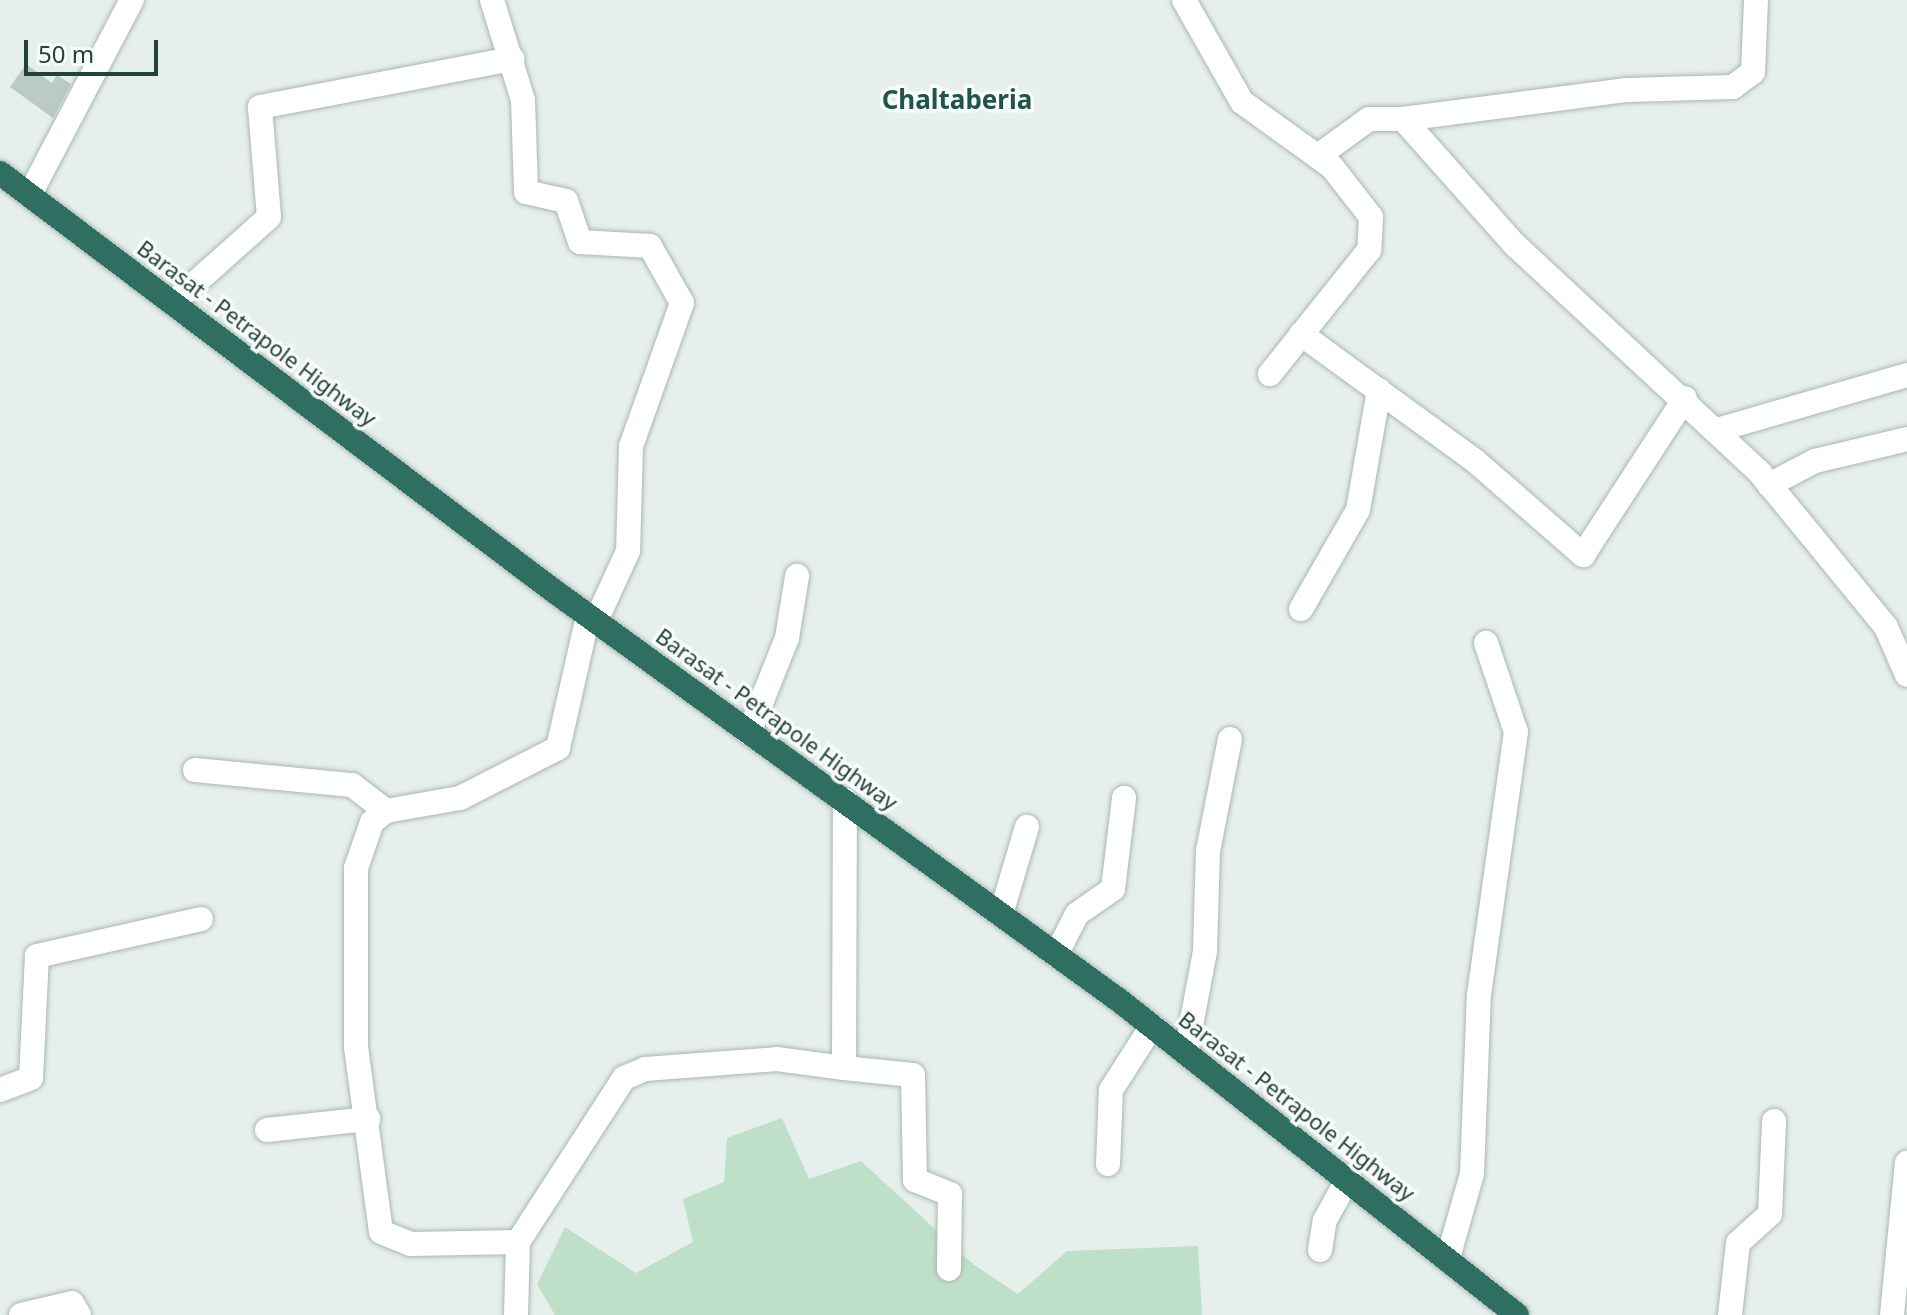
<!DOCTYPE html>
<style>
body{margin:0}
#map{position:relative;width:1907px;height:1315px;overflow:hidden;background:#e6efeb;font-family:"Noto Sans",sans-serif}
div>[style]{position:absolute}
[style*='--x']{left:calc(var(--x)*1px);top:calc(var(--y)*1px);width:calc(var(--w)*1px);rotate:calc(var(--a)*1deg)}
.green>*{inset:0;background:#bfe0c8}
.building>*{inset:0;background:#bbcac4}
.roads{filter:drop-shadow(0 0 2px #a8b8b2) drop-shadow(0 0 2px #a8b8b2)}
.minor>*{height:24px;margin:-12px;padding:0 12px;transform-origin:12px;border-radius:12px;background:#fff}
.highway>*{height:24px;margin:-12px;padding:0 12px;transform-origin:12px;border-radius:12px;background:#2f6f62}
span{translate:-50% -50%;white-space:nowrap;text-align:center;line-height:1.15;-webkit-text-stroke:7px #f7fbf9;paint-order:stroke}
.street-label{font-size:22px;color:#24423a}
.quarter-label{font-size:26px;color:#1f5548;font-weight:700}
.scale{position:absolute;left:24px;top:40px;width:134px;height:36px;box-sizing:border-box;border:4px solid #24423a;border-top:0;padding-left:10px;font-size:24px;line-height:28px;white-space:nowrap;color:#24423a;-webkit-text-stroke:6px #f7fbf9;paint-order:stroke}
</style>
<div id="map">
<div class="green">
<div style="clip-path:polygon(782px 1118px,809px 1179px,861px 1161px,973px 1264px,1018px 1294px,1067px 1251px,1198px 1246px,1202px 1315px,555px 1315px,537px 1284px,565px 1227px,636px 1273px,693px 1242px,683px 1199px,724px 1182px,727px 1138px)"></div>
</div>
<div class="building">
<div style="clip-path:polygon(26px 64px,52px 83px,57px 75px,71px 84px,53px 118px,10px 87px)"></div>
</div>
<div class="roads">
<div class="minor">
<div style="--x:492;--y:0;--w:105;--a:72.8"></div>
<div style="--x:523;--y:100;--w:92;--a:88.1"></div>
<div style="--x:526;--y:192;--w:41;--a:12.7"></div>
<div style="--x:566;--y:201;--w:43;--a:71.1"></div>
<div style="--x:580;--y:242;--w:70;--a:3.3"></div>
<div style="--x:650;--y:246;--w:65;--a:60.7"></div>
<div style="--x:682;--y:303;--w:152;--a:109.6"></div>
<div style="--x:631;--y:446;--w:105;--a:91.6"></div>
<div style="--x:628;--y:551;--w:77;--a:114.6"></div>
<div style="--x:1184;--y:0;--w:117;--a:60.4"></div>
<div style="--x:1242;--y:102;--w:111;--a:35.8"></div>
<div style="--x:1332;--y:167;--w:63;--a:52"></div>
<div style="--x:1371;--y:217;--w:33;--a:93"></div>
<div style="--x:1369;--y:250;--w:159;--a:128.6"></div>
<div style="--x:1403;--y:119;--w:226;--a:-7.4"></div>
<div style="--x:1627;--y:90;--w:106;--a:-1.6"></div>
<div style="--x:1733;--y:87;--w:25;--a:-37"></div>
<div style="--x:1753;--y:72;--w:72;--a:-87.6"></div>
<div style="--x:1318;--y:156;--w:63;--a:-36"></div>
<div style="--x:1369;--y:119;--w:34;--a:0"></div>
<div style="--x:1403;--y:119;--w:169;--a:48.4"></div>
<div style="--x:1515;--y:245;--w:335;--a:42.9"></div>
<div style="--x:1760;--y:473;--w:199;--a:50.7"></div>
<div style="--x:1886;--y:627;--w:52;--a:66.4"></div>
<div style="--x:30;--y:194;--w:219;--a:-62.3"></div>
<div style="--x:174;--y:302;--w:127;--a:-41.8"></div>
<div style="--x:269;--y:217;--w:110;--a:-94.7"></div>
<div style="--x:260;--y:107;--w:257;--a:-10.8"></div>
<div style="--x:1301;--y:334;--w:214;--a:36.1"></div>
<div style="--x:1474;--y:460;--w:145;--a:41.1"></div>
<div style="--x:1583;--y:555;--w:187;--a:-57"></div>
<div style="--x:1717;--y:430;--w:198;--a:-16.1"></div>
<div style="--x:1769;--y:485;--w:52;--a:-27.6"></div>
<div style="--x:1815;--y:461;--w:95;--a:-13.4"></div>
<div style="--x:1301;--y:609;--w:114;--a:-60.1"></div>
<div style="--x:1358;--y:510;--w:122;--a:-80.1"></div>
<div style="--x:749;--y:733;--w:102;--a:-68.2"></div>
<div style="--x:787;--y:638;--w:63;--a:-80.8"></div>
<div style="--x:195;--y:770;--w:158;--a:5.5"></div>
<div style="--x:352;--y:785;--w:43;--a:37.4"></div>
<div style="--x:1001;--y:914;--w:91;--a:-73.4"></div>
<div style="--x:1056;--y:955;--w:46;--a:-62.9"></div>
<div style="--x:1077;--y:914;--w:44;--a:-34.8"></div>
<div style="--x:1113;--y:889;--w:92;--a:-83.1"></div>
<div style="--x:1186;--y:1052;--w:103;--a:-79.3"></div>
<div style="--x:1205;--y:951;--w:100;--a:-88.3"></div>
<div style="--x:1208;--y:851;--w:114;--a:-78.9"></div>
<div style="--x:844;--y:1068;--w:69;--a:5.8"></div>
<div style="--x:913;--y:1075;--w:105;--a:88.9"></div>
<div style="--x:915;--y:1180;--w:38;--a:22"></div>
<div style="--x:950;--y:1194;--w:75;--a:90.8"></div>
<div style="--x:0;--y:1090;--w:33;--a:-21"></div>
<div style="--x:31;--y:1078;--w:122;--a:-87.2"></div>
<div style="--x:37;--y:956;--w:168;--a:-12.7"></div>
<div style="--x:267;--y:1130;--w:102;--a:-6.2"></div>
<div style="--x:1108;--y:1164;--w:74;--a:-87.7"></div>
<div style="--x:1111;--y:1090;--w:76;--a:-57.4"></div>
<div style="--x:518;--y:1242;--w:107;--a:178.9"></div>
<div style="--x:411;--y:1244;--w:32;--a:-158"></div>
<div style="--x:381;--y:1232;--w:187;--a:-97.7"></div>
<div style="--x:356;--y:1047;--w:179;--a:-90"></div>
<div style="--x:356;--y:868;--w:49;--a:-70.8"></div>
<div style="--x:372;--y:822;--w:18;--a:-38"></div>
<div style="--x:386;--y:811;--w:75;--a:-10"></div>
<div style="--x:460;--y:798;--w:110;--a:-27"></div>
<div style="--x:558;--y:748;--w:135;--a:-77.2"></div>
<div style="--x:1320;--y:1250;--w:30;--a:-81"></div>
<div style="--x:1325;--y:1220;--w:49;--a:-60.8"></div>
<div style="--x:1448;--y:1258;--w:87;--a:-74.1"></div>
<div style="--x:1472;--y:1174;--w:179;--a:-87.8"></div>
<div style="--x:1479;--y:995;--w:266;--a:-82"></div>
<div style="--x:1516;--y:732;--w:94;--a:-108.6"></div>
<div style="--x:21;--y:1315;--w:52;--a:-13.2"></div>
<div style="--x:72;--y:1303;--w:14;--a:60"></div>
<div style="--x:516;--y:1315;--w:73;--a:-88.4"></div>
<div style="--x:518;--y:1242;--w:195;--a:-57.1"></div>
<div style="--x:624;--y:1078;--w:23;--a:-23"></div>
<div style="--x:645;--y:1069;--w:132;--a:-4.3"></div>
<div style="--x:777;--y:1059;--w:68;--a:7.7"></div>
<div style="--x:844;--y:1068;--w:268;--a:-89.8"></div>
<div style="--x:1730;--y:1315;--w:72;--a:-83.7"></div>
<div style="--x:1738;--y:1243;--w:43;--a:-42.2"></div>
<div style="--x:1770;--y:1214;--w:93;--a:-87.5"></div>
<div style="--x:1892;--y:1315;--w:153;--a:-84.4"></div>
</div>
<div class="highway">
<div style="--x:0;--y:173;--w:694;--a:37.04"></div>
<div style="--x:554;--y:591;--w:699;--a:35.92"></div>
<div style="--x:1120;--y:1001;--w:506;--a:38.34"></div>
</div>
</div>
<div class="street-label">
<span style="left:257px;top:333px;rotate:37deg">Barasat - Petrapole Highway</span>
<span style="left:777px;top:719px;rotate:36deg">Barasat - Petrapole Highway</span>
<span style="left:1297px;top:1106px;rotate:38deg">Barasat - Petrapole Highway</span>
</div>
<div class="quarter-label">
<span style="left:957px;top:100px">Chaltaberia</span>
</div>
<div class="scale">50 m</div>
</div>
